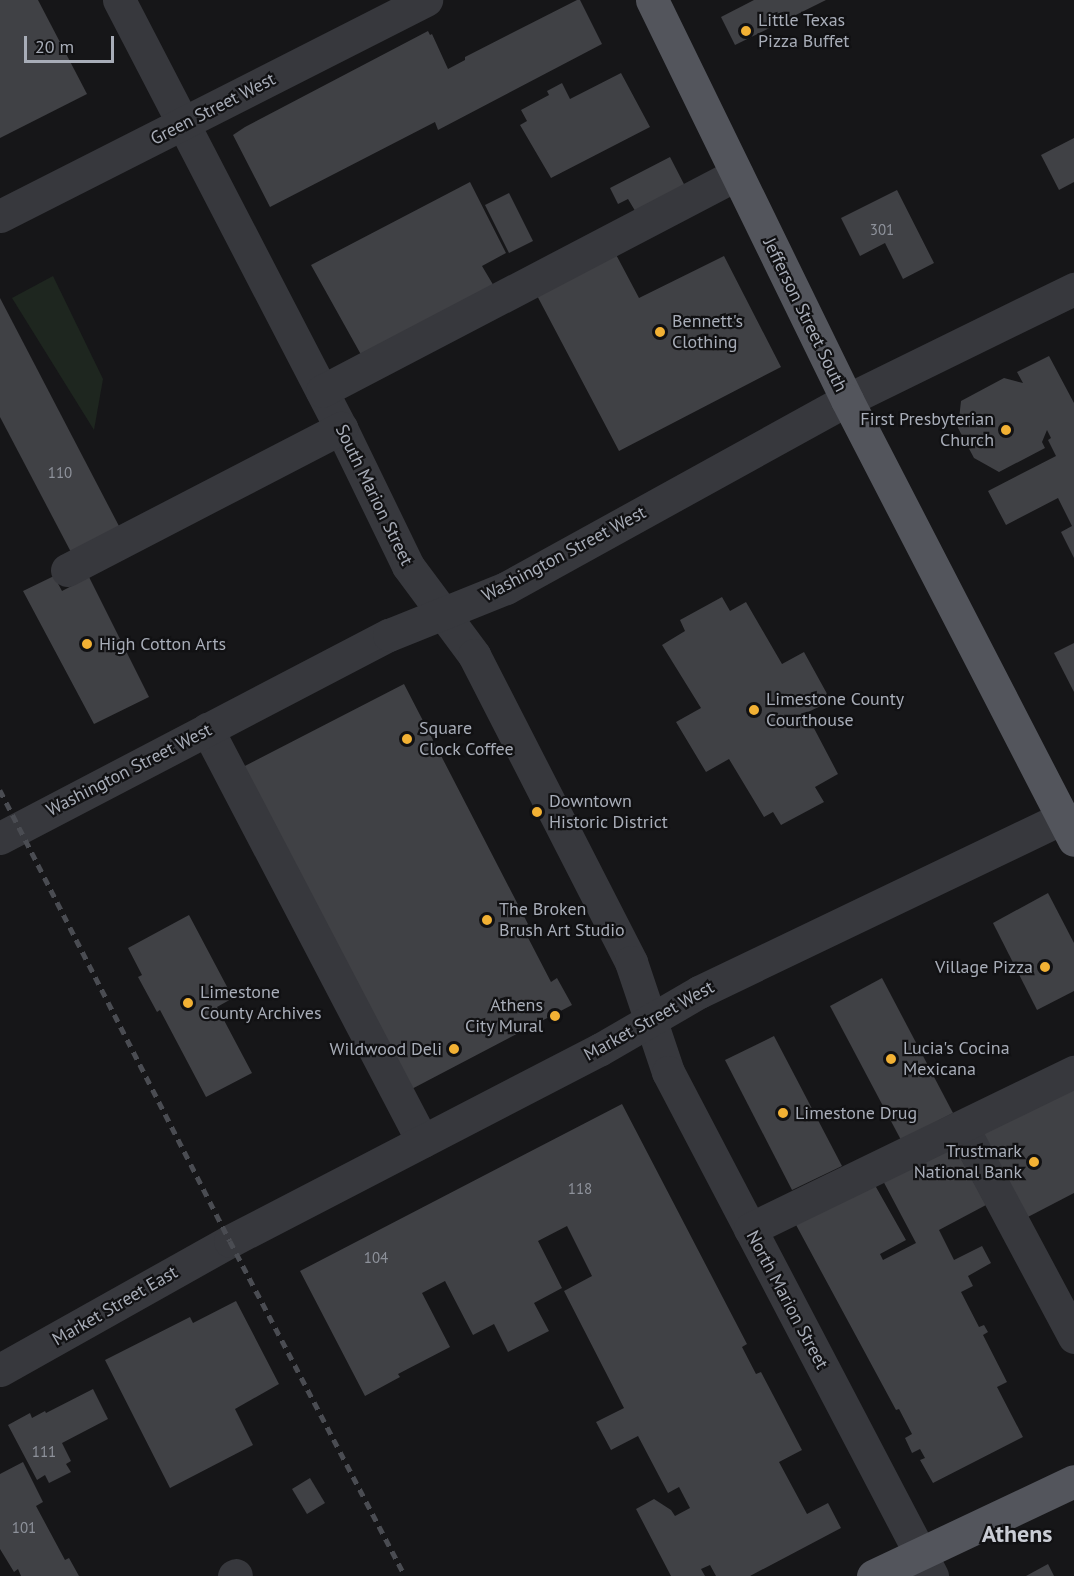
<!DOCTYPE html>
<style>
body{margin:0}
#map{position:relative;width:1074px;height:1576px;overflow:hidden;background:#161618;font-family:"PT Sans",sans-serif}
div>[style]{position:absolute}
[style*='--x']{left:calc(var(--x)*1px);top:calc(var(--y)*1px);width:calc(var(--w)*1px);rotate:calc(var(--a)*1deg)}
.green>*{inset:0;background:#1e261f}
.building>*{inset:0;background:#404145}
.minor>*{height:33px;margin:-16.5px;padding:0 16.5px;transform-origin:16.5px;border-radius:16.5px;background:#37383d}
.major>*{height:33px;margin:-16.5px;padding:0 16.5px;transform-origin:16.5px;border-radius:16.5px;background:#53555c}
.rail>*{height:4.5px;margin-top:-2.25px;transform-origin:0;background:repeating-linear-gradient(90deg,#4a4c52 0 8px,transparent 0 14px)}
.dots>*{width:16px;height:16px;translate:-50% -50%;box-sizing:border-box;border:3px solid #111113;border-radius:50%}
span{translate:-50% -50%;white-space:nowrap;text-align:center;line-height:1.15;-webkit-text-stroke:4.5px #111113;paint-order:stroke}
.number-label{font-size:15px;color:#8e929b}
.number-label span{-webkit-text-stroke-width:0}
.poi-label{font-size:18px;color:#a8adb8}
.left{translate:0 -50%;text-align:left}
.right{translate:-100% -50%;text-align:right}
.street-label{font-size:18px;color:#a8adb8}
.district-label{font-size:24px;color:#c9ccd4;font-weight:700}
.scale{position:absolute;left:24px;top:36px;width:90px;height:27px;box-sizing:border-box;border:3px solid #a8adb8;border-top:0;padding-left:8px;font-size:18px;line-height:21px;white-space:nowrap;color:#a8adb8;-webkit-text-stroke:4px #111113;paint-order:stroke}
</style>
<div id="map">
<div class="green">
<div style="clip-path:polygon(53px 276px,103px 379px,94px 430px,12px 298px)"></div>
</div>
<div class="building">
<div style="clip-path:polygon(0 0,38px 0,87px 94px,0 138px)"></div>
<div style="clip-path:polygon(577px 0,580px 0,602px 44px,438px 130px,435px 122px,270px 207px,233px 135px,245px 127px,428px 31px,430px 35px,432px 34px,448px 69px,465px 60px,465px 57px)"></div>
<div style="clip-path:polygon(754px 0,826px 0,735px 45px,721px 17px)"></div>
<div style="clip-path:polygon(621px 73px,650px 127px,551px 178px,520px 125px,527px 121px,521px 110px,549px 95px,547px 91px,562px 83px,570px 99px)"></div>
<div style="clip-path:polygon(1074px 138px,1074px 182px,1059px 190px,1041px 155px)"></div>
<div style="clip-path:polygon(670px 157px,686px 188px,637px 214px,628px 199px,618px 204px,610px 188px)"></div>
<div style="clip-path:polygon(470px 182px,506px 253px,482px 266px,498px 293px,364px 360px,311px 265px)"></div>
<div style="clip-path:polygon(897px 190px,934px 263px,903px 279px,885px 243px,860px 256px,841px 218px)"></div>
<div style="clip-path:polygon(509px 193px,533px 241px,509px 253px,485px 205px)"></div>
<div style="clip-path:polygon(612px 247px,639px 298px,724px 256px,781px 367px,619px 451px,533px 288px)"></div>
<div style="clip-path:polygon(0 298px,120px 528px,72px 554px,0 417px)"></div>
<div style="clip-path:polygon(1049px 356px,1074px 403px,1074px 558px,1061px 532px,1072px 526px,1058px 498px,1006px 525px,988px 491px,1056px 456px,1048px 440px,1051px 438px,1047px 430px,1042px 442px,1045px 448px,999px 472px,974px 458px,958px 428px,961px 401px,1004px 378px,1023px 383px,1017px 372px)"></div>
<div style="clip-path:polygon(54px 576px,62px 591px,89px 577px,149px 697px,94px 724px,23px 591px)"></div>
<div style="clip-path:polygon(722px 597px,730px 611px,746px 602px,782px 664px,804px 652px,831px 701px,806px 713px,838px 774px,815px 787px,824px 802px,781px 825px,773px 812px,764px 817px,729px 759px,706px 772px,676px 722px,701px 708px,662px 645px,685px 631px,680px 620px)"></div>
<div style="clip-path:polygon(1074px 643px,1074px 692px,1054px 653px)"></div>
<div style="clip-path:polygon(404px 684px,528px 924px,523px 928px,551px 982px,557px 978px,572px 1005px,406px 1092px,239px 769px)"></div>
<div style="clip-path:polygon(1048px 893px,1074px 943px,1074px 991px,1037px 1010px,993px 923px)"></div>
<div style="clip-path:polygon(189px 915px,233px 998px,217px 1007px,252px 1073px,206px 1097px,160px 1010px,157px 1012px,138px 977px,142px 975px,128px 948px)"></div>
<div style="clip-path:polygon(882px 978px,953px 1113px,901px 1140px,830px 1006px)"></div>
<div style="clip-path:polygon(774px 1036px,842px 1166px,792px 1190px,725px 1060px)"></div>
<div style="clip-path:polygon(1074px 1082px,1074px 1193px,1024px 1219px,978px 1131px)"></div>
<div style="clip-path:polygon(622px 1104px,747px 1344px,742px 1347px,756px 1374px,761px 1372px,802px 1450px,779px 1462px,807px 1514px,828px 1503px,841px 1528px,750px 1576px,716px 1576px,710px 1565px,701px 1569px,705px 1576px,671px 1576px,636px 1509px,654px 1499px,671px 1510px,675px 1516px,690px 1508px,679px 1487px,668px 1493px,638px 1436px,611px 1450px,596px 1422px,624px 1408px,564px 1291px,592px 1276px,567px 1226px,538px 1241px,562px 1288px,534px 1303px,549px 1331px,508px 1352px,494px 1324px,473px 1335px,445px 1281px,422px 1293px,450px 1347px,398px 1374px,400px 1377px,365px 1396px,300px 1271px)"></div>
<div style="clip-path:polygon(951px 1140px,986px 1205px,939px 1230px,954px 1260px,982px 1246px,991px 1263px,968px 1276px,973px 1286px,961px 1292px,979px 1327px,984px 1325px,988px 1332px,983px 1335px,1007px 1382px,997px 1387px,1023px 1437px,933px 1483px,920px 1460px,925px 1458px,920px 1449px,912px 1453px,905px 1438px,912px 1434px,899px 1409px,896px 1410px,795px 1223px,872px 1180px,906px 1240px,880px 1254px,883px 1260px,916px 1243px,881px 1177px)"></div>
<div style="clip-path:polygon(236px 1301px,279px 1384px,235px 1409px,253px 1445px,170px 1488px,105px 1360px,190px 1317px,193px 1323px)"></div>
<div style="clip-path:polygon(93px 1389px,108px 1419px,62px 1443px,71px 1461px,66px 1464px,71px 1472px,49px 1483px,45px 1475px,37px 1480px,8px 1425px,30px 1413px,32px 1418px,45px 1411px,46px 1413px)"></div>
<div style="clip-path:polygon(23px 1462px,43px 1502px,36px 1506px,65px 1560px,69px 1558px,79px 1576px,21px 1576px,18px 1569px,14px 1572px,0 1549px,0 1474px)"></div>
<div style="clip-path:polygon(310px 1478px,325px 1503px,307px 1514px,292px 1489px)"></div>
<div style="clip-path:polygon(1048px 1564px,1054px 1576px,1026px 1576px)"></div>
</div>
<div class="minor">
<div style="--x:119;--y:0;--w:482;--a:62.6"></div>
<div style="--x:341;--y:428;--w:153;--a:64.1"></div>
<div style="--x:408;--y:566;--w:111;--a:53.4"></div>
<div style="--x:474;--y:655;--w:345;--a:62.9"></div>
<div style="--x:631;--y:962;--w:116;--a:71.4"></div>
<div style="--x:668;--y:1072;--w:569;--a:62.35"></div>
<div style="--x:0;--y:216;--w:478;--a:-26.9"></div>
<div style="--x:322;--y:391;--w:468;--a:-27.6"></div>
<div style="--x:67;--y:570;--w:309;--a:-27.4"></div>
<div style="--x:207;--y:729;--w:465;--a:62.4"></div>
<div style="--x:0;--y:838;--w:439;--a:-27.6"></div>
<div style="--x:389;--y:635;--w:126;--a:-21.9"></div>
<div style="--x:506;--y:588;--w:389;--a:-28.9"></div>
<div style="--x:847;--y:400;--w:253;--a:-26.1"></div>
<div style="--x:962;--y:1127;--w:238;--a:61.9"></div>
<div style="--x:750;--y:1229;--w:360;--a:-25.9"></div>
<div style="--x:0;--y:1370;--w:264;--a:-29.3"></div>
<div style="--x:230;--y:1241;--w:416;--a:-27.4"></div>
<div style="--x:599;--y:1050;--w:116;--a:-30.1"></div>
<div style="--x:699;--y:992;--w:403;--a:-25.6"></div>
<div style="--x:234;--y:1576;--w:2;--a:-27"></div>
</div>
<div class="major">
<div style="--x:652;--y:0;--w:445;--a:64"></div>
<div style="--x:847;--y:400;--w:495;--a:62.7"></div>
<div style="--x:873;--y:1576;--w:222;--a:-25.3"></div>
</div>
<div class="rail">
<div style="--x:0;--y:790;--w:506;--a:62.98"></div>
<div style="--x:230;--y:1241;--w:378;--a:62.4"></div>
</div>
<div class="dots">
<div style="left:746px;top:31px;background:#f2b134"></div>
<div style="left:660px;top:332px;background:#f2b134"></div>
<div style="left:1006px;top:430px;background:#f2b134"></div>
<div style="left:87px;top:644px;background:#f2b134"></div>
<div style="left:754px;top:710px;background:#f2b134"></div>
<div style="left:407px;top:739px;background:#f2b134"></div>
<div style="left:537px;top:812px;background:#f2b134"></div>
<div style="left:487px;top:920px;background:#f2b134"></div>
<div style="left:1045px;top:967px;background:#f2b134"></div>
<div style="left:188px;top:1003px;background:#f2b134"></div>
<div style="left:555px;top:1016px;background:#f2b134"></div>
<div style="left:454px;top:1049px;background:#f2b134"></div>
<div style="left:891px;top:1059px;background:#f2b134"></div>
<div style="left:783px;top:1113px;background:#f2b134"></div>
<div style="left:1034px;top:1162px;background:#f2b134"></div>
</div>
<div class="number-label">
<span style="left:882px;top:230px">301</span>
<span style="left:60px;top:473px">110</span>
<span style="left:580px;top:1189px">118</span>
<span style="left:376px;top:1258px">104</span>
<span style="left:44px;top:1452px">111</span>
<span style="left:24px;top:1528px">101</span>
</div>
<div class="poi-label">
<span class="left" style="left:758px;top:31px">Little Texas<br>Pizza Buffet</span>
<span class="left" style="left:672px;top:332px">Bennett's<br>Clothing</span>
<span class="right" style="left:994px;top:430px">First Presbyterian<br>Church</span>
<span class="left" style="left:99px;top:644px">High Cotton Arts</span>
<span class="left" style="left:766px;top:710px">Limestone County<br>Courthouse</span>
<span class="left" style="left:419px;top:739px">Square<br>Clock Coffee</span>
<span class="left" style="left:549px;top:812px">Downtown<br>Historic District</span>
<span class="left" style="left:499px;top:920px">The Broken<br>Brush Art Studio</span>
<span class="right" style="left:1033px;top:967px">Village Pizza</span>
<span class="left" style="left:200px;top:1003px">Limestone<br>County Archives</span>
<span class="right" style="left:543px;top:1016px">Athens<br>City Mural</span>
<span class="right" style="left:442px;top:1049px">Wildwood Deli</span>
<span class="left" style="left:903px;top:1059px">Lucia's Cocina<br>Mexicana</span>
<span class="left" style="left:795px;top:1113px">Limestone Drug</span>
<span class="right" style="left:1022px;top:1162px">Trustmark<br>National Bank</span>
</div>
<div class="street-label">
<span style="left:213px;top:109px;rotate:-27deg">Green Street West</span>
<span style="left:805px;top:315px;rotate:64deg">Jefferson Street South</span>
<span style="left:374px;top:495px;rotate:64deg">South Marion Street</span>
<span style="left:564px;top:554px;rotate:-28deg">Washington Street West</span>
<span style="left:129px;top:770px;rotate:-27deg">Washington Street West</span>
<span style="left:649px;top:1021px;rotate:-29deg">Market Street West</span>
<span style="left:787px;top:1300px;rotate:62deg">North Marion Street</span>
<span style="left:115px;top:1306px;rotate:-30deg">Market Street East</span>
</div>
<div class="district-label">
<span style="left:1017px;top:1534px">Athens</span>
</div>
<div class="scale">20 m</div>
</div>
